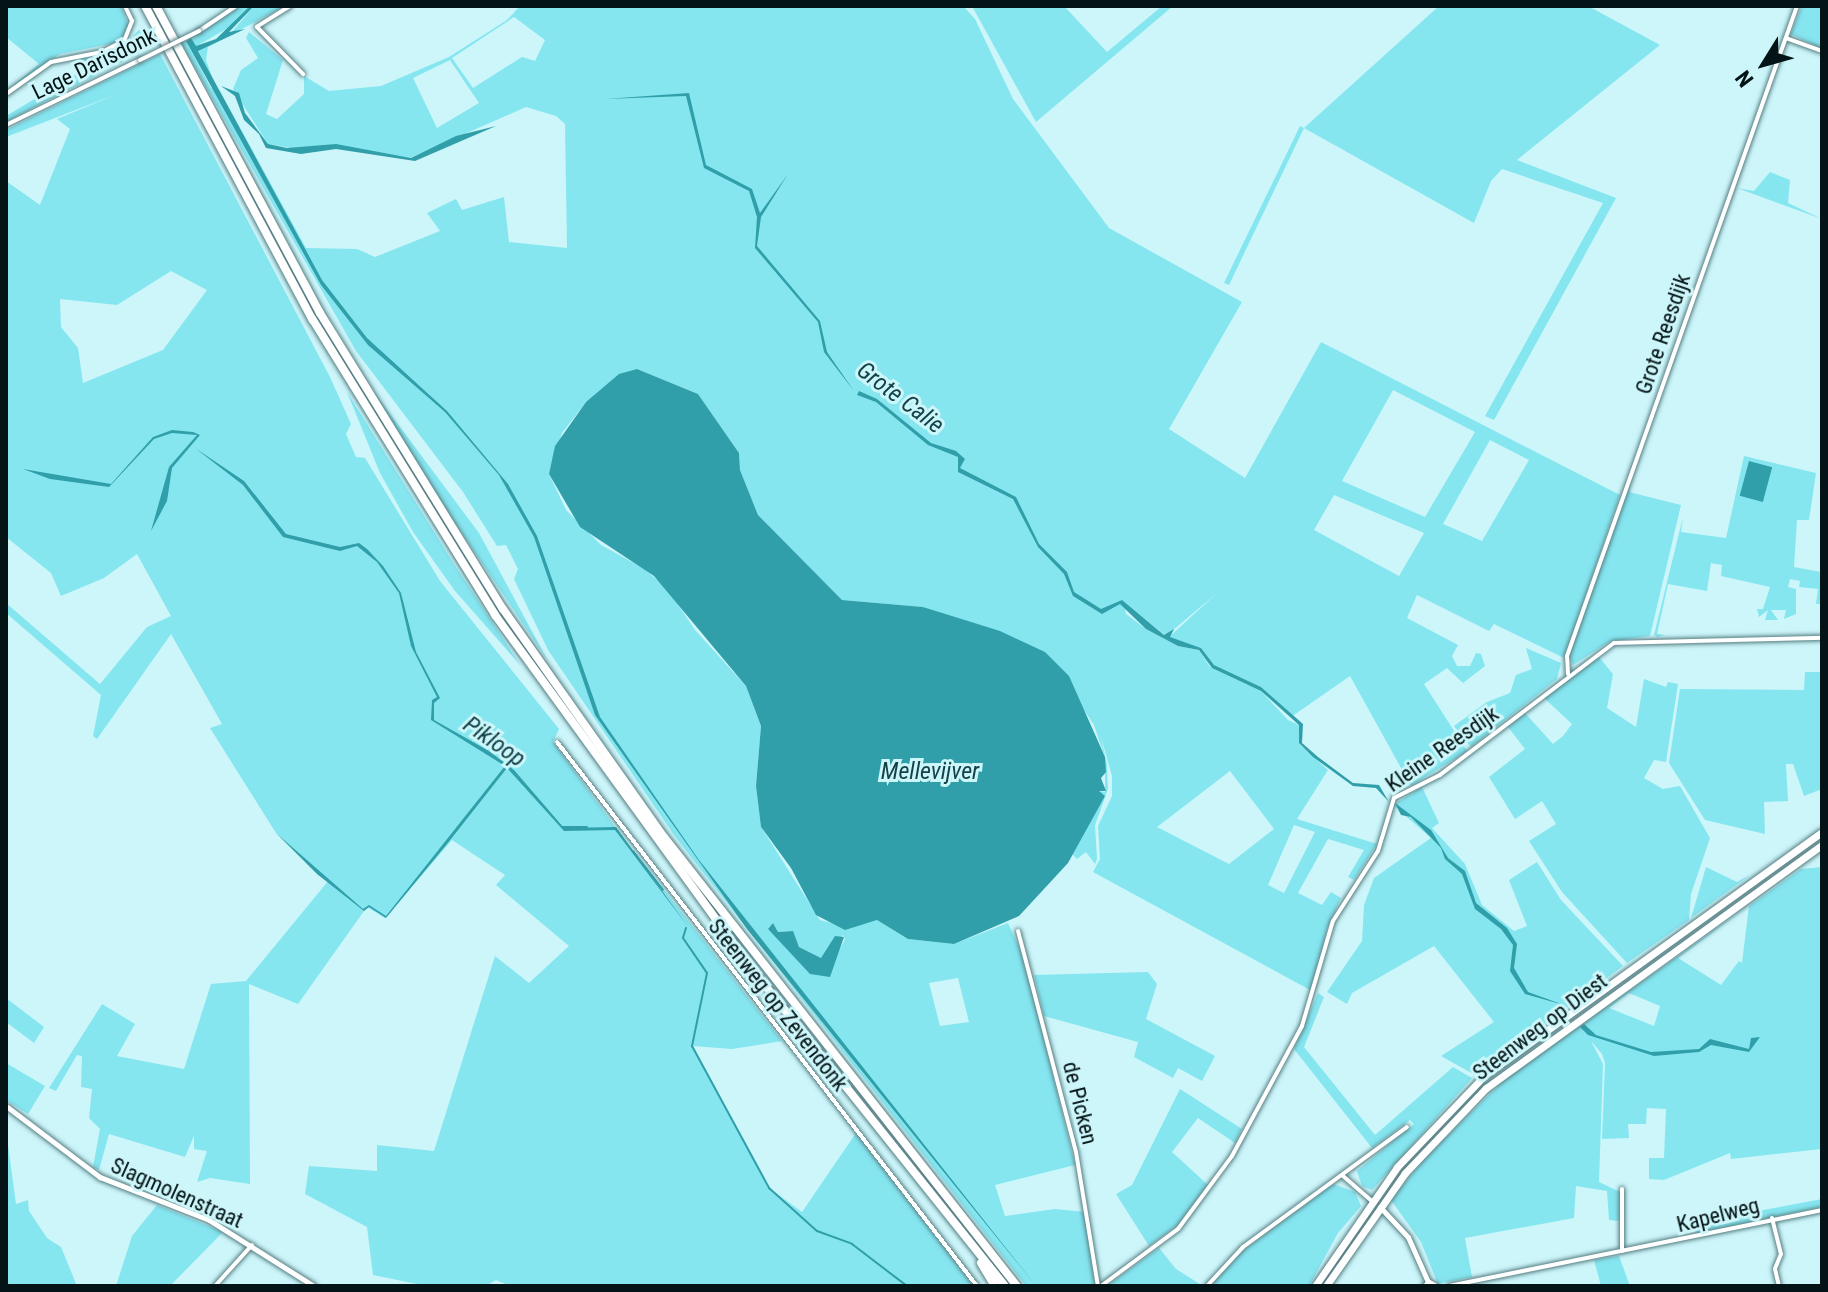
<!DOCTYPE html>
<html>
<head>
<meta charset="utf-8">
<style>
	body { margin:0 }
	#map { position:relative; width:1828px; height:1292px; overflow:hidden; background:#ccf6fa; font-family:"Roboto Condensed",sans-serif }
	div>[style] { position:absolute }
	.green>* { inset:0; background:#85e6f0 }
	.water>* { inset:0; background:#309fa9; transform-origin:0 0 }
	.stream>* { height:2px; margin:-1px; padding:0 1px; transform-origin:1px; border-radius:1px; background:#309fa9 }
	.roads { filter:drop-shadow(0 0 2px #567d81) drop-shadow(0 0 2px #567d81) }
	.minor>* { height:4px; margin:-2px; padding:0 2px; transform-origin:2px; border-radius:2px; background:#fff }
	.tertiary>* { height:5px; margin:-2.5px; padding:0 2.5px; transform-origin:2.5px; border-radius:2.5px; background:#fff }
	.primary>* { height:7px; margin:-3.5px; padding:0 3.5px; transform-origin:3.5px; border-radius:3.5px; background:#fff }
	.motorway>* { height:8px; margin:-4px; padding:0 4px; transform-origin:4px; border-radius:4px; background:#fff }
	.bridges { filter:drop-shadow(0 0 2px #567d81) drop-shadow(0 0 2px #567d81) }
	.minor-bridge>* { height:4px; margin:-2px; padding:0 2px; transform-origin:2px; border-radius:2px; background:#fff }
	span { translate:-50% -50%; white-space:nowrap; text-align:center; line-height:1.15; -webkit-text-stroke:6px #ccf6fa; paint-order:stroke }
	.street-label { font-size:22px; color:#041315 }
	.water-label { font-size:24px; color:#134348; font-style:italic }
	.frame { position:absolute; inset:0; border:8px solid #041315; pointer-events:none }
	.north { position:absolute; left:1724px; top:24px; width:80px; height:80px; -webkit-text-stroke:6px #ccf6fa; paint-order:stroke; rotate:233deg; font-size:22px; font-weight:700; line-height:32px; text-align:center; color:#041315 }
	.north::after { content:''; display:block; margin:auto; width:28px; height:36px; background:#041315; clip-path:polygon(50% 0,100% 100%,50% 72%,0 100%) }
</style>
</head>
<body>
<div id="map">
	<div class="green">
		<div style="clip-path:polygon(6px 6px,121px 6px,129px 27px,120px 42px,60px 54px,6px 91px,39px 64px,6px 37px)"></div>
		<div style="clip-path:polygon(241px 6px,250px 6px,235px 24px,195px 47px,191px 38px)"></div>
		<div style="clip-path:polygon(254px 6px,285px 6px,208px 47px,206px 60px,215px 85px,198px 50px,231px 33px)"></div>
		<div style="clip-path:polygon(evenodd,520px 6px,963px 6px,975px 19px,1013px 99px,1109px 228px,1242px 302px,1169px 429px,1245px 478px,1321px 342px,1620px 495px,1564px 658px,1494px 624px,1489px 631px,1417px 595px,1407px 618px,1458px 645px,1452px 656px,1457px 666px,1470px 666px,1476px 653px,1481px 654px,1485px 666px,1463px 683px,1447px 668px,1424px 684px,1467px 751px,1411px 786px,1350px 676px,1291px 717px,1261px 687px,1214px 665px,1201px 648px,1169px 637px,1217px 593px,1166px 636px,1124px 602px,1126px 614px,1146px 629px,1178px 646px,1199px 650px,1210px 667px,1261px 691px,1288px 720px,1299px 725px,1300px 745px,1328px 770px,1297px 819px,1377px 844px,1354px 880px,1348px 877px,1364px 850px,1328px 839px,1298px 893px,1322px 905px,1331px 892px,1341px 898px,1327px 929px,1312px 991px,1093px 872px,1100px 859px,1098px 826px,1112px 796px,1112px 776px,1101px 737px,1107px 765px,1108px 789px,1095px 825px,1097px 859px,1095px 864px,1086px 852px,1077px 859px,1072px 854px,1099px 791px,1105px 792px,1105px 757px,1094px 725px,1045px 652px,923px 607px,842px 600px,758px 515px,740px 470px,739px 453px,698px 394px,637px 369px,586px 402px,562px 433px,549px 474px,566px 510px,601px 545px,643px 568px,667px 588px,695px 630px,746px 686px,761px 726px,756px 786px,761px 827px,820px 920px,848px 927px,877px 920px,908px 939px,954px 944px,1008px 923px,1024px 958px,1075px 1165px,995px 1185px,1005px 1216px,1055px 1209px,1085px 1212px,1095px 1286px,1026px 1286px,674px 835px,548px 650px,514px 579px,518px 569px,506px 545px,497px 546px,463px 492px,356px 351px,181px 43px,186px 41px,211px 88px,220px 91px,306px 248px,357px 249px,375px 257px,440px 231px,427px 213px,456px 199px,462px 210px,504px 197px,509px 242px,567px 248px,565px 124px,556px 116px,526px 107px,410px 158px,335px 145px,303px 150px,268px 144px,233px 89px,241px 70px,258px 58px,246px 38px,249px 32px,283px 60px,266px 114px,277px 119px,304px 94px,304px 76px,329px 91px,381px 86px,449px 57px,507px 20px,520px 6px,514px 17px,545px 40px,535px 61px,522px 57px,473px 88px,452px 58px,514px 17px,520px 6px,450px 60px,479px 103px,437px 128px,413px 78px,450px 60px,520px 6px,1393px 390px,1475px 432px,1425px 517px,1342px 481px,1393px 390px,520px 6px,1490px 440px,1529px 460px,1482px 541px,1443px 524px,1490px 440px,520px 6px,1334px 495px,1424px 533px,1399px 576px,1314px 530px,1334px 495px,520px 6px,1230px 771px,1274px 829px,1229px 864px,1157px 827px,1230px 771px,520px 6px,1294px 825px,1315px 832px,1284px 893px,1268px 885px,1294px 825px,520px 6px,773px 923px,778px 932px,791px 931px,799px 947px,821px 958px,843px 935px,845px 939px,830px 968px,803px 962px,768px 929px,773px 923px,520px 6px,958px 978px,969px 1022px,940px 1026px,929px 983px,958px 978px)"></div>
		<div style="clip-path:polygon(972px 6px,1064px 6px,1107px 52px,1162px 6px,1173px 6px,1036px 122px)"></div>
		<div style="clip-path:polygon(1439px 6px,1588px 6px,1660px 45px,1517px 160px,1616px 198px,1494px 420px,1485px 416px,1603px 203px,1502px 169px,1491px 181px,1474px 223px,1304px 128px,1229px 285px,1224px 283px,1300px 126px,1304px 128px)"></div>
		<div style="clip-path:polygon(1802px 6px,1822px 6px,1822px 49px,1791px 34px)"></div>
		<div style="clip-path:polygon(140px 29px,144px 39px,134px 45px,143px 51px,6px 122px,6px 116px,83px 70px,73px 60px,115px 53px)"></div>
		<div style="clip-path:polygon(evenodd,160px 54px,330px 377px,351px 424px,346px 434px,356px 457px,365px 458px,440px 581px,559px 729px,553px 742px,618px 831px,782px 1041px,732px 1049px,693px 1046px,769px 1188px,802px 1212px,856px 1133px,974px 1286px,510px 1286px,496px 1280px,486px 1286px,427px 1286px,373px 1275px,367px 1227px,305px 1194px,309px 1166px,377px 1171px,377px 1145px,434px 1151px,495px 956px,529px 983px,569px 946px,496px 885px,505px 875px,452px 840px,385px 918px,367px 907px,364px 911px,298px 1004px,249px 984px,250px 1184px,210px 1178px,197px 1182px,207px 1151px,194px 1149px,194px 1136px,185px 1157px,109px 1134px,99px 1170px,93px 1167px,100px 1129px,89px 1118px,92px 1089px,81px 1087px,82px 1056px,77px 1055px,56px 1091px,49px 1088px,102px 1004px,135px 1024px,117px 1056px,184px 1069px,211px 984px,246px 981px,329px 880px,276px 833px,210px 728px,222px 724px,171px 634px,97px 739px,93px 736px,101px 695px,6px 613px,6px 603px,100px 684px,147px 627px,171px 616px,137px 554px,104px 578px,61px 596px,51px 573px,6px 537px,6px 181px,40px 205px,70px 129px,57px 119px,117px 94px,6px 137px,6px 130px,160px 54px,171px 271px,207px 290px,163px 350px,83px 383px,78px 348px,61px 327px,60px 299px,117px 305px,171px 271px)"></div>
		<div style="clip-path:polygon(1770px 172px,1790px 180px,1788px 203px,1822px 219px,1737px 188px,1754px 191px)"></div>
		<div style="clip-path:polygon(371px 388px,479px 533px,548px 661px,445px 508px)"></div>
		<div style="clip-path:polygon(347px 392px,454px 564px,521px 666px,455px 591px,413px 532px,380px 473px)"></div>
		<div style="clip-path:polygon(1744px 456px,1816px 473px,1809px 520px,1797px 520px,1794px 567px,1821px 572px,1822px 604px,1816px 604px,1818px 589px,1799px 587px,1800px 581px,1790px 579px,1788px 587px,1796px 589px,1796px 614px,1784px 619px,1786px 610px,1771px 610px,1778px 620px,1765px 620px,1768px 610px,1759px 617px,1757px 609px,1763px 609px,1770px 587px,1721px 576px,1722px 565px,1711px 563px,1707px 591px,1668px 584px,1657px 634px,1665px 635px,1657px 637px,1654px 635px,1683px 517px,1681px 532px,1726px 538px)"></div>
		<div style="clip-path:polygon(1634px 469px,1629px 492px,1681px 505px,1650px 636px,1609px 642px,1573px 665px,1569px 656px)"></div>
		<div style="clip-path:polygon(1526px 648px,1561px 663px,1557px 679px,1471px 747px,1454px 726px,1487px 702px,1510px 693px,1516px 675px,1532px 669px)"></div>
		<div style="clip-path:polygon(1598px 656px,1613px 674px,1607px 708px,1636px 727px,1644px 679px,1666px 687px,1668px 682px,1678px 684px,1666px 762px,1654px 760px,1644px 778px,1663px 789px,1680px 786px,1710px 838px,1691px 894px,1689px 920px,1627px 963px,1562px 892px,1529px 841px,1556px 824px,1542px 801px,1515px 819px,1489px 777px,1525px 749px,1508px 727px,1525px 713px,1553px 744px,1563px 736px,1572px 724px,1544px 698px)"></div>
		<div style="clip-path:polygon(1805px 672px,1822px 672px,1822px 789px,1804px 796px,1793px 764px,1786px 764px,1788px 801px,1764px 802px,1765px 834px,1705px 820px,1669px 763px,1680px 689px,1804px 690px)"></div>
		<div style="clip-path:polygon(1422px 787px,1439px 823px,1432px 828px,1465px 864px,1482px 905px,1514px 931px,1527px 926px,1509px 880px,1537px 862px,1561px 900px,1623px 966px,1475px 1075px,1441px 1056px,1494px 1022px,1434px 946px,1352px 993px,1347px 1004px,1327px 992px,1362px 941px,1364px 905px,1374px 878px,1431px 838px,1393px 805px)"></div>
		<div style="clip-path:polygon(1706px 867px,1737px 882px,1750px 875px,1691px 918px)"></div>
		<div style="clip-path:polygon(evenodd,1822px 867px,1822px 1149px,1731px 1159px,1730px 1153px,1664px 1180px,1649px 1179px,1649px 1158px,1664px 1158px,1666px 1109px,1647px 1108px,1646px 1124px,1628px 1124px,1629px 1138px,1602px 1139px,1605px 1063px,1602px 1054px,1591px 1041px,1603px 1064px,1599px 1182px,1620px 1192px,1619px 1221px,1609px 1220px,1607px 1191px,1576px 1186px,1574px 1218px,1465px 1238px,1472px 1277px,1438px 1284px,1421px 1242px,1391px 1200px,1425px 1158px,1505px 1079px,1801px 869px,1822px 867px,1749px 906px,1742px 963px,1739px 961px,1721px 985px,1678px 958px,1749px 906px,1822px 867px,1629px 993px,1660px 1006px,1654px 1026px,1609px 1008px,1629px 993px)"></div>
		<div style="clip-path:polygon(1148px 972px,1157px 984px,1146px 1019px,1215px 1056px,1202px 1081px,1178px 1068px,1173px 1078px,1134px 1057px,1138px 1042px,1044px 1016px,1034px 975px)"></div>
		<div style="clip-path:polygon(1318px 993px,1324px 997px,1304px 1047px,1375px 1135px,1453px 1067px,1472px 1078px,1372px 1190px,1362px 1186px,1357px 1171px,1414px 1124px,1410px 1120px,1372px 1148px,1294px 1049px)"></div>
		<div style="clip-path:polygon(6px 998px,44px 1027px,34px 1043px,6px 1022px)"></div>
		<div style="clip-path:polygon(6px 1063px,45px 1086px,28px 1114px,6px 1100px)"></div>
		<div style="clip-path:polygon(1180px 1089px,1242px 1129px,1235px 1143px,1198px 1118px,1172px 1152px,1208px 1185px,1179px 1224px,1149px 1246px,1116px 1194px,1132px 1185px)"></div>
		<div style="clip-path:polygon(6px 1130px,16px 1204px,28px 1200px,29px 1211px,47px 1238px,61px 1247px,77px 1286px,6px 1286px)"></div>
		<div style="clip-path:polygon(1333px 1184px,1355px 1192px,1361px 1206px,1338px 1233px,1309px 1286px,1211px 1286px,1232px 1259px)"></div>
		<div style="clip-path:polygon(1822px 1199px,1822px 1207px,1695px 1234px,1696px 1228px,1758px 1211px)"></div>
		<div style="clip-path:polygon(157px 1205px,223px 1232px,170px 1286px,116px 1286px,132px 1236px)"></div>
		<div style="clip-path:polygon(1159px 1248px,1176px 1269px,1203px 1286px,1107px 1286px)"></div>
		<div style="clip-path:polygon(1619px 1256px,1630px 1286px,1601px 1286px,1594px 1260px)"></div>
	</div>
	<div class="water">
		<div style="clip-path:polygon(250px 6px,254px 6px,229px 32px,245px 29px,198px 51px,322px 280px,367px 338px,447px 411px,508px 484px,537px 536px,600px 717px,699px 860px,1036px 1286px,747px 929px,595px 715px,534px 537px,499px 475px,445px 412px,368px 345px,321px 285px,186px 41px,191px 38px,196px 46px,216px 39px)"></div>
		<div style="clip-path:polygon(221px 86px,239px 93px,245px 113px,268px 144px,287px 148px,336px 144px,411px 158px,456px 136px,496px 126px,415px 161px,336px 149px,301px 154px,266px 148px,259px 134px,244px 120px,235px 96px)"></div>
		<div style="clip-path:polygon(689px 93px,706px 165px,752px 189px,760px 213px,788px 174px,761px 217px,757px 246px,820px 321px,827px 352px,854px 391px,824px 352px,818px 322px,755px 248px,757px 217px,749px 191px,704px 168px,686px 96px,605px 99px)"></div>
		<div style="clip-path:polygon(637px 369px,698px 394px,739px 453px,740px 470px,758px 515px,842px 600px,923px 607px,1000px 631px,1045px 652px,1069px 676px,1105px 757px,1106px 772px,1101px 778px,1106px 791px,1099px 791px,1105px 796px,1068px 863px,1019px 916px,954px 944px,908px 939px,877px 920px,845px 930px,816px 915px,791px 868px,761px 827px,756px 786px,761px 726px,746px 686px,654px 576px,580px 527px,549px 474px,555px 446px,586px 402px,619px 374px)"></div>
		<div style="clip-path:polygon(859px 391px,877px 399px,931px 443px,956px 451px,965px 459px,960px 468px,1016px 497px,1039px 544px,1067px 572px,1074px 592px,1101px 609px,1122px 600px,1164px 635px,1174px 629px,1170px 637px,1201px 648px,1214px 665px,1261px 687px,1303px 724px,1302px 743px,1318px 757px,1353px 783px,1379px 785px,1389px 802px,1376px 788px,1353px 786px,1313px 757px,1299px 743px,1299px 725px,1261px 691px,1212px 668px,1199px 650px,1178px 646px,1146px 629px,1120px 604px,1102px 614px,1073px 596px,1064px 574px,1038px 547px,1013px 499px,958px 472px,958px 457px,928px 445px,876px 402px,857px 395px)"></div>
		<div style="clip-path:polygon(172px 430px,193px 432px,200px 435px,172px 468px,167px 501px,151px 531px,169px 467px,197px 435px,172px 433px,154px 439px,109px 487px,50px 479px,23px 469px,111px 484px,153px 437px)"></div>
		<div style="clip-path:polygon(195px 448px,244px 481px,286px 534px,340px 547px,359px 543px,367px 549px,383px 566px,401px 593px,416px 652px,440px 698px,434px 703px,434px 720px,489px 751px,514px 770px,564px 828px,616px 827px,689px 928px,615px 830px,564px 831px,507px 768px,447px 844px,386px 918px,369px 907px,364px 911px,317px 874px,276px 833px,363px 909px,369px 905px,386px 916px,505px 766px,431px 720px,432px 700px,437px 697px,411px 646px,399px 593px,377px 562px,357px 546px,340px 551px,283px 537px,243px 485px)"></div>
		<div style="left:1749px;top:461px;width:24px;height:36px;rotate:15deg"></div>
		<div style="clip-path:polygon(1395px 803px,1431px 830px,1448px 858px,1465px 871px,1476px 903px,1507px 928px,1517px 944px,1514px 968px,1528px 992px,1564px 1005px,1525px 994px,1510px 971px,1513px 945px,1501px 929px,1475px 909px,1462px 874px,1445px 859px,1441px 848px,1411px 817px,1401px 815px)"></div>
		<div style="clip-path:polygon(773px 923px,778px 932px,793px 931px,799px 947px,821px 958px,835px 936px,844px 937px,830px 977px,810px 974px,768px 929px)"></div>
		<div style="clip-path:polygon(1584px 1024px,1596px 1035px,1651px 1052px,1699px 1049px,1710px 1039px,1749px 1049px,1751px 1038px,1760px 1037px,1749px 1052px,1711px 1045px,1699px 1052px,1654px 1056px,1588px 1035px,1580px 1027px)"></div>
	</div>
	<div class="stream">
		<div style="left:562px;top:827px;width:25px"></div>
		<div style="left:633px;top:851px;width:49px;rotate:52.4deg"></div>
		<div style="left:686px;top:928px;width:10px;rotate:107deg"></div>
		<div style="left:683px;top:938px;width:42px;rotate:55.6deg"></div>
		<div style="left:707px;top:973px;width:75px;rotate:101.6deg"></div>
		<div style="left:692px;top:1046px;width:162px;rotate:61.5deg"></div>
		<div style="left:769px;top:1188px;width:64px;rotate:41.9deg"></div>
		<div style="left:817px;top:1231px;width:37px;rotate:20deg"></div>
		<div style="left:852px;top:1244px;width:69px;rotate:37.4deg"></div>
	</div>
	<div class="roads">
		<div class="minor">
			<div style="left:290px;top:6px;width:39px;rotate:148deg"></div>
			<div style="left:257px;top:27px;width:66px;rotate:45.6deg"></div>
			<div style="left:199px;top:31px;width:45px;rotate:-34deg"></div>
			<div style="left:1786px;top:38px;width:38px;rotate:20deg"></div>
			<div style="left:6px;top:94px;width:55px;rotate:-35.4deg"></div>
			<div style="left:51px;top:62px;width:52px;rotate:-11.1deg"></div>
			<div style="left:102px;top:52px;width:25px;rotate:-27deg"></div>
			<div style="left:124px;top:41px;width:22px;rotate:-68deg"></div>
			<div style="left:132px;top:21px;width:17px;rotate:-115deg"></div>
			<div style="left:6px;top:125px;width:149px;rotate:-25.9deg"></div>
			<div style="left:1568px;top:674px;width:18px;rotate:-93deg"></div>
			<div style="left:1567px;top:656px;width:689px;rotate:-70.51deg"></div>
			<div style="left:557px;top:742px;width:687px;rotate:52.33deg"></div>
			<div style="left:1018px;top:931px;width:228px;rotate:75.3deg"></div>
			<div style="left:1076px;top:1152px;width:136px;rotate:80.7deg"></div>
			<div style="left:1343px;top:1176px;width:37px;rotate:41deg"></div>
			<div style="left:1622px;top:1189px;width:62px;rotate:90deg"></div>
			<div style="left:1772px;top:1218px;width:37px;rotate:76deg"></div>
			<div style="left:1781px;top:1254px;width:16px;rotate:112deg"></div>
			<div style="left:1775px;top:1269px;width:17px;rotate:77deg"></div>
			<div style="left:215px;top:1286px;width:55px;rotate:-47.9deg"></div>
			<div style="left:1101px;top:1286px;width:96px;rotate:-36.5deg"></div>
			<div style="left:1178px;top:1229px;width:91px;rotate:-53.5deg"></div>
			<div style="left:1232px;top:1156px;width:148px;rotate:-61.7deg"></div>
			<div style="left:1302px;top:1026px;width:109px;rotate:-73.6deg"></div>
			<div style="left:1333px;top:921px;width:83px;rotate:-57.3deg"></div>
			<div style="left:1378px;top:851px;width:55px;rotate:-73.2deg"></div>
			<div style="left:1394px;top:798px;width:51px;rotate:-26.6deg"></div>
			<div style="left:1440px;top:775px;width:218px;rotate:-37.2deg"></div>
			<div style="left:1614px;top:643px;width:208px;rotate:-1.4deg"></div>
			<div style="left:1207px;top:1286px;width:53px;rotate:-47.3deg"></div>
			<div style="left:1243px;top:1247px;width:203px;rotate:-36.2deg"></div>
			<div style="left:1449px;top:1286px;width:381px;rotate:-11.5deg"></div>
		</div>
		<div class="tertiary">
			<div style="left:6px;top:1106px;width:118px;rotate:37.1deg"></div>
			<div style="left:100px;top:1177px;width:117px;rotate:21.5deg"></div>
			<div style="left:209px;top:1220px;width:124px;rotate:32.2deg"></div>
			<div style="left:1380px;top:1207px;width:41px;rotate:47deg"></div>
			<div style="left:1408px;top:1237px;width:49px;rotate:66deg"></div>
			<div style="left:1424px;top:1286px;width:6px;rotate:-39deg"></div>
			<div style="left:1429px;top:1282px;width:8px;rotate:30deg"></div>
		</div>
		<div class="primary">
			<div style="left:1315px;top:1286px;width:145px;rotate:-55.4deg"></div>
			<div style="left:1397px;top:1167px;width:127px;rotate:-46.3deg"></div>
			<div style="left:1485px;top:1075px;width:415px;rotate:-35.8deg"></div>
			<div style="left:1326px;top:1286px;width:138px;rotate:-55deg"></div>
			<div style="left:1405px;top:1173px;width:117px;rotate:-46.4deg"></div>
			<div style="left:1486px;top:1088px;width:415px;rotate:-35.9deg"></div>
		</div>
		<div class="motorway">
			<div style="left:145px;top:6px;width:356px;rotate:61.9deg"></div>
			<div style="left:313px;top:320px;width:347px;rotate:58.3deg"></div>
			<div style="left:495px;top:615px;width:437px;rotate:54deg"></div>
			<div style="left:752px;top:969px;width:406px;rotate:51.4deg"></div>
			<div style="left:156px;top:6px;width:348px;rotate:61.9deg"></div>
			<div style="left:320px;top:313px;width:348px;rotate:58.3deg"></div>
			<div style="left:503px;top:609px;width:279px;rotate:54.8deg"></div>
			<div style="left:664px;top:837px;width:571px;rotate:51.83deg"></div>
			<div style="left:981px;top:1263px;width:27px;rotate:59deg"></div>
		</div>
	</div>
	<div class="bridges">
		<div class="minor-bridge">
			<div style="left:140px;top:60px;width:66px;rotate:-26.2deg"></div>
		</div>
	</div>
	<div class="street-label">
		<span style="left:94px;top:64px;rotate:-26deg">Lage Darisdonk</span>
		<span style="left:1663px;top:334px;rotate:-71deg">Grote Reesdijk</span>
		<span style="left:1442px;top:749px;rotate:-35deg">Kleine Reesdijk</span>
		<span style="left:778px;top:1005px;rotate:52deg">Steenweg op Zevendonk</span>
		<span style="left:1540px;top:1027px;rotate:-37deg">Steenweg op Diest</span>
		<span style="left:1080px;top:1103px;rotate:76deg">de Picken</span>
		<span style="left:177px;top:1193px;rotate:24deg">Slagmolenstraat</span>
		<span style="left:1718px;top:1215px;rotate:-14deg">Kapelweg</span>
	</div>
	<div class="water-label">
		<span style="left:900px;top:398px;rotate:37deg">Grote Calie</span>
		<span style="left:494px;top:742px;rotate:35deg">Pikloop</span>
		<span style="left:930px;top:772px">Mellevijver</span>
	</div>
	<div class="frame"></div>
	<div class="north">N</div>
</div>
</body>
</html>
